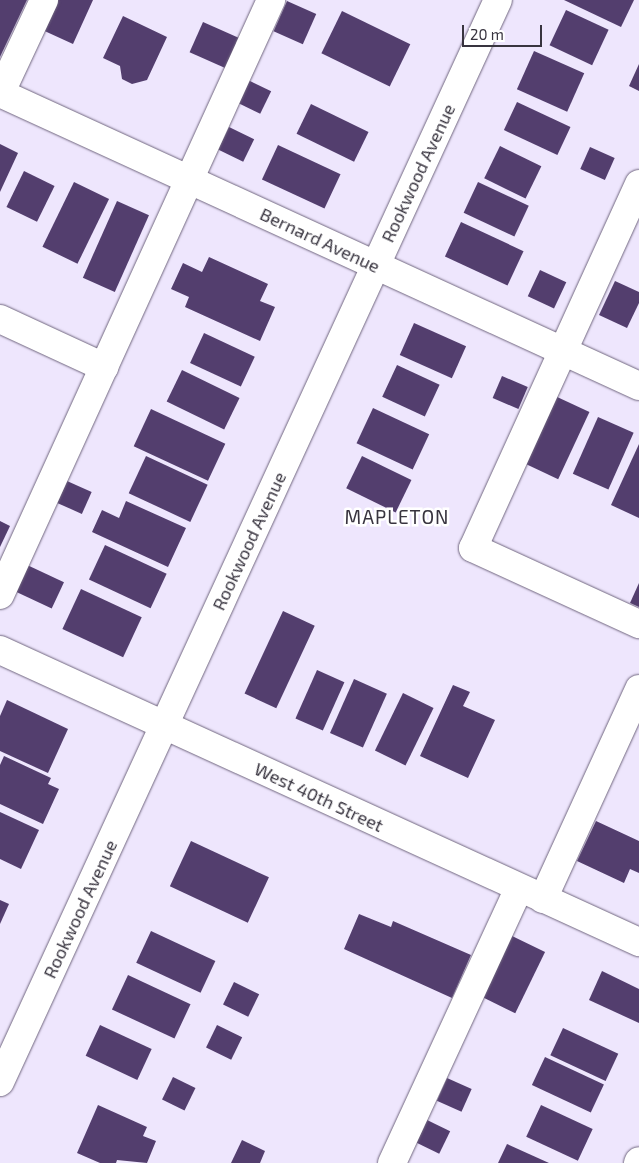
<!DOCTYPE html>
<html>
<head>
<meta charset="utf-8">
<style>
	body { margin:0 }
	#map { position:relative; width:639px; height:1163px; overflow:hidden; background:#eee6fd; font-family:"Exo 2",sans-serif }
	div>[style] { position:absolute }
	.building>* { inset:0; background:#533e6e; transform-origin:0 0 }
	.roads { filter:drop-shadow(0 0 1px #70667f) drop-shadow(0 0 1px #70667f) }
	.minor>* { height:28px; margin:-14px; padding:0 14px; transform-origin:14px; border-radius:14px; background:#fff }
	span { translate:-50% -50%; white-space:nowrap; text-align:center; line-height:1.15; -webkit-text-stroke:5px #fff; paint-order:stroke }
	.street-label { font-size:18px; color:#38343f }
	.neighbourhood-label { font-size:19px; color:#38343f; letter-spacing:1px }
	.scale { position:absolute; left:462px; top:25px; width:80px; height:22px; box-sizing:border-box; border:2px solid #38343f; border-top:0; padding-left:6px; font-size:15px; line-height:18px; white-space:nowrap; color:#38343f; -webkit-text-stroke:4px #fff; paint-order:stroke }
</style>
</head>
<body>
<div id="map">
	<div class="building">
		<div style="clip-path:polygon(0 0,27px 0,0 57px)"></div>
		<div style="clip-path:polygon(50px 0,93px 0,73px 44px,38px 28px)"></div>
		<div style="clip-path:polygon(564px 0,634px 0,621px 27px)"></div>
		<div style="left:287px;top:1px;width:32px;height:33px;rotate:24deg"></div>
		<div style="left:566px;top:10px;width:47px;height:39px;rotate:25deg"></div>
		<div style="left:342px;top:11px;width:76px;height:47px;rotate:26deg"></div>
		<div style="clip-path:polygon(123px 16px,167px 37px,147px 80px,132px 84px,122px 79px,120px 66px,103px 58px)"></div>
		<div style="left:203px;top:22px;width:42px;height:33px;rotate:24deg"></div>
		<div style="left:534px;top:51px;width:55px;height:42px;rotate:24deg"></div>
		<div style="clip-path:polygon(639px 64px,639px 91px,629px 86px)"></div>
		<div style="left:246px;top:79px;width:28px;height:25px;rotate:26deg"></div>
		<div style="left:517px;top:102px;width:59px;height:31px;rotate:25deg"></div>
		<div style="left:311px;top:104px;width:64px;height:33px;rotate:26deg"></div>
		<div style="left:229px;top:127px;width:28px;height:25px;rotate:26deg"></div>
		<div style="clip-path:polygon(0 144px,18px 153px,0 192px)"></div>
		<div style="left:278px;top:145px;width:69px;height:38px;rotate:25deg"></div>
		<div style="left:500px;top:146px;width:46px;height:36px;rotate:26deg"></div>
		<div style="left:590px;top:147px;width:27px;height:24px;rotate:24deg"></div>
		<div style="left:24px;top:171px;width:34px;height:40px;rotate:26deg"></div>
		<div style="left:74px;top:182px;width:39px;height:72px;rotate:26deg"></div>
		<div style="left:478px;top:182px;width:56px;height:34px;rotate:25deg"></div>
		<div style="left:117px;top:201px;width:35px;height:84px;rotate:24deg"></div>
		<div style="left:461px;top:222px;width:69px;height:38px;rotate:25deg"></div>
		<div style="clip-path:polygon(209px 257px,268px 284px,260px 301px,275px 307px,260px 341px,185px 307px,189px 297px,171px 289px,183px 263px,202px 272px)"></div>
		<div style="left:540px;top:270px;width:29px;height:29px;rotate:25deg"></div>
		<div style="clip-path:polygon(615px 281px,639px 292px,639px 303px,627px 328px,599px 315px)"></div>
		<div style="left:414px;top:323px;width:57px;height:35px;rotate:24deg"></div>
		<div style="left:204px;top:333px;width:56px;height:33px;rotate:25deg"></div>
		<div style="left:397px;top:365px;width:47px;height:35px;rotate:25deg"></div>
		<div style="left:182px;top:370px;width:64px;height:35px;rotate:26deg"></div>
		<div style="left:502px;top:376px;width:28px;height:24px;rotate:23deg"></div>
		<div style="left:555px;top:396px;width:38px;height:74px;rotate:25deg"></div>
		<div style="left:373px;top:408px;width:62px;height:39px;rotate:25deg"></div>
		<div style="left:151px;top:409px;width:82px;height:41px;rotate:25deg"></div>
		<div style="left:598px;top:417px;width:39px;height:62px;rotate:24deg"></div>
		<div style="clip-path:polygon(639px 444px,639px 518px,611px 505px)"></div>
		<div style="left:146px;top:456px;width:68px;height:41px;rotate:25deg"></div>
		<div style="left:362px;top:456px;width:55px;height:36px;rotate:26deg"></div>
		<div style="left:67px;top:481px;width:27px;height:24px;rotate:24deg"></div>
		<div style="clip-path:polygon(126px 501px,186px 528px,168px 567px,92px 532px,102px 510px,119px 518px)"></div>
		<div style="clip-path:polygon(0 521px,10px 526px,0 547px)"></div>
		<div style="left:105px;top:545px;width:68px;height:38px;rotate:25deg"></div>
		<div style="left:25px;top:564px;width:43px;height:29px;rotate:25deg"></div>
		<div style="clip-path:polygon(639px 583px,639px 607px,630px 603px)"></div>
		<div style="left:81px;top:589px;width:67px;height:44px;rotate:25deg"></div>
		<div style="left:283px;top:611px;width:35px;height:91px;rotate:25deg"></div>
		<div style="left:317px;top:670px;width:30px;height:53px;rotate:24deg"></div>
		<div style="left:354px;top:679px;width:36px;height:59px;rotate:24deg"></div>
		<div style="clip-path:polygon(453px 685px,470px 692px,463px 706px,495px 720px,468px 778px,420px 756px)"></div>
		<div style="left:403px;top:693px;width:34px;height:64px;rotate:26deg"></div>
		<div style="clip-path:polygon(7px 700px,68px 729px,48px 773px,0 751px,0 716px)"></div>
		<div style="clip-path:polygon(4px 756px,51px 778px,48px 784px,59px 789px,43px 824px,0 804px,0 765px)"></div>
		<div style="clip-path:polygon(0 812px,39px 830px,21px 869px,0 859px)"></div>
		<div style="clip-path:polygon(596px 821px,639px 841px,639px 873px,630px 869px,624px 883px,577px 861px)"></div>
		<div style="left:191px;top:841px;width:86px;height:50px;rotate:25deg"></div>
		<div style="clip-path:polygon(0 900px,9px 904px,0 924px)"></div>
		<div style="clip-path:polygon(359px 914px,391px 927px,393px 921px,471px 955px,452px 998px,344px 949px)"></div>
		<div style="left:151px;top:931px;width:71px;height:35px;rotate:25deg"></div>
		<div style="left:510px;top:935px;width:39px;height:68px;rotate:26deg"></div>
		<div style="clip-path:polygon(602px 971px,639px 989px,639px 1023px,589px 1000px)"></div>
		<div style="left:128px;top:975px;width:69px;height:38px;rotate:25deg"></div>
		<div style="left:234px;top:982px;width:28px;height:25px;rotate:26deg"></div>
		<div style="left:100px;top:1025px;width:57px;height:34px;rotate:25deg"></div>
		<div style="left:217px;top:1025px;width:28px;height:25px;rotate:26deg"></div>
		<div style="left:563px;top:1028px;width:61px;height:30px;rotate:25deg"></div>
		<div style="left:545px;top:1057px;width:65px;height:31px;rotate:25deg"></div>
		<div style="left:173px;top:1077px;width:25px;height:25px;rotate:26deg"></div>
		<div style="left:447px;top:1078px;width:27px;height:25px;rotate:24deg"></div>
		<div style="clip-path:polygon(98px 1105px,147px 1127px,143px 1136px,156px 1141px,147px 1163px,117px 1160px,116px 1163px,100px 1163px,77px 1153px)"></div>
		<div style="left:541px;top:1105px;width:57px;height:35px;rotate:25deg"></div>
		<div style="left:425px;top:1119px;width:28px;height:25px;rotate:26deg"></div>
		<div style="clip-path:polygon(242px 1140px,265px 1151px,260px 1163px,231px 1163px)"></div>
		<div style="clip-path:polygon(507px 1144px,549px 1163px,498px 1163px)"></div>
	</div>
	<div class="roads">
		<div class="minor">
			<div style="left:0;top:93px;width:703px;rotate:24.63deg"></div>
			<div style="left:0;top:94px;width:104px;rotate:-64.9deg"></div>
			<div style="left:639px;top:184px;width:400px;rotate:114.5deg"></div>
			<div style="left:473px;top:548px;width:183px;rotate:24.6deg"></div>
			<div style="left:0;top:319px;width:115px;rotate:24.8deg"></div>
			<div style="left:0;top:595px;width:654px;rotate:-65.51deg"></div>
			<div style="left:0;top:650px;width:703px;rotate:24.56deg"></div>
			<div style="left:543px;top:899px;width:231px;rotate:-65.4deg"></div>
			<div style="left:0;top:1082px;width:1191px;rotate:-65.29deg"></div>
			<div style="left:392px;top:1163px;width:303px;rotate:-65.2deg"></div>
			<div style="left:638px;top:1163px;width:2px;rotate:-63deg"></div>
		</div>
	</div>
	<div class="street-label">
		<span style="left:418px;top:173px;rotate:-65deg">Rookwood Avenue</span>
		<span style="left:320px;top:240px;rotate:25deg">Bernard Avenue</span>
		<span style="left:249px;top:541px;rotate:-65deg">Rookwood Avenue</span>
		<span style="left:319px;top:797px;rotate:25deg">West 40th Street</span>
		<span style="left:80px;top:909px;rotate:-65deg">Rookwood Avenue</span>
	</div>
	<div class="neighbourhood-label">
		<span style="left:397px;top:517px">MAPLETON</span>
	</div>
	<div class="scale">20 m</div>
</div>
</body>
</html>
